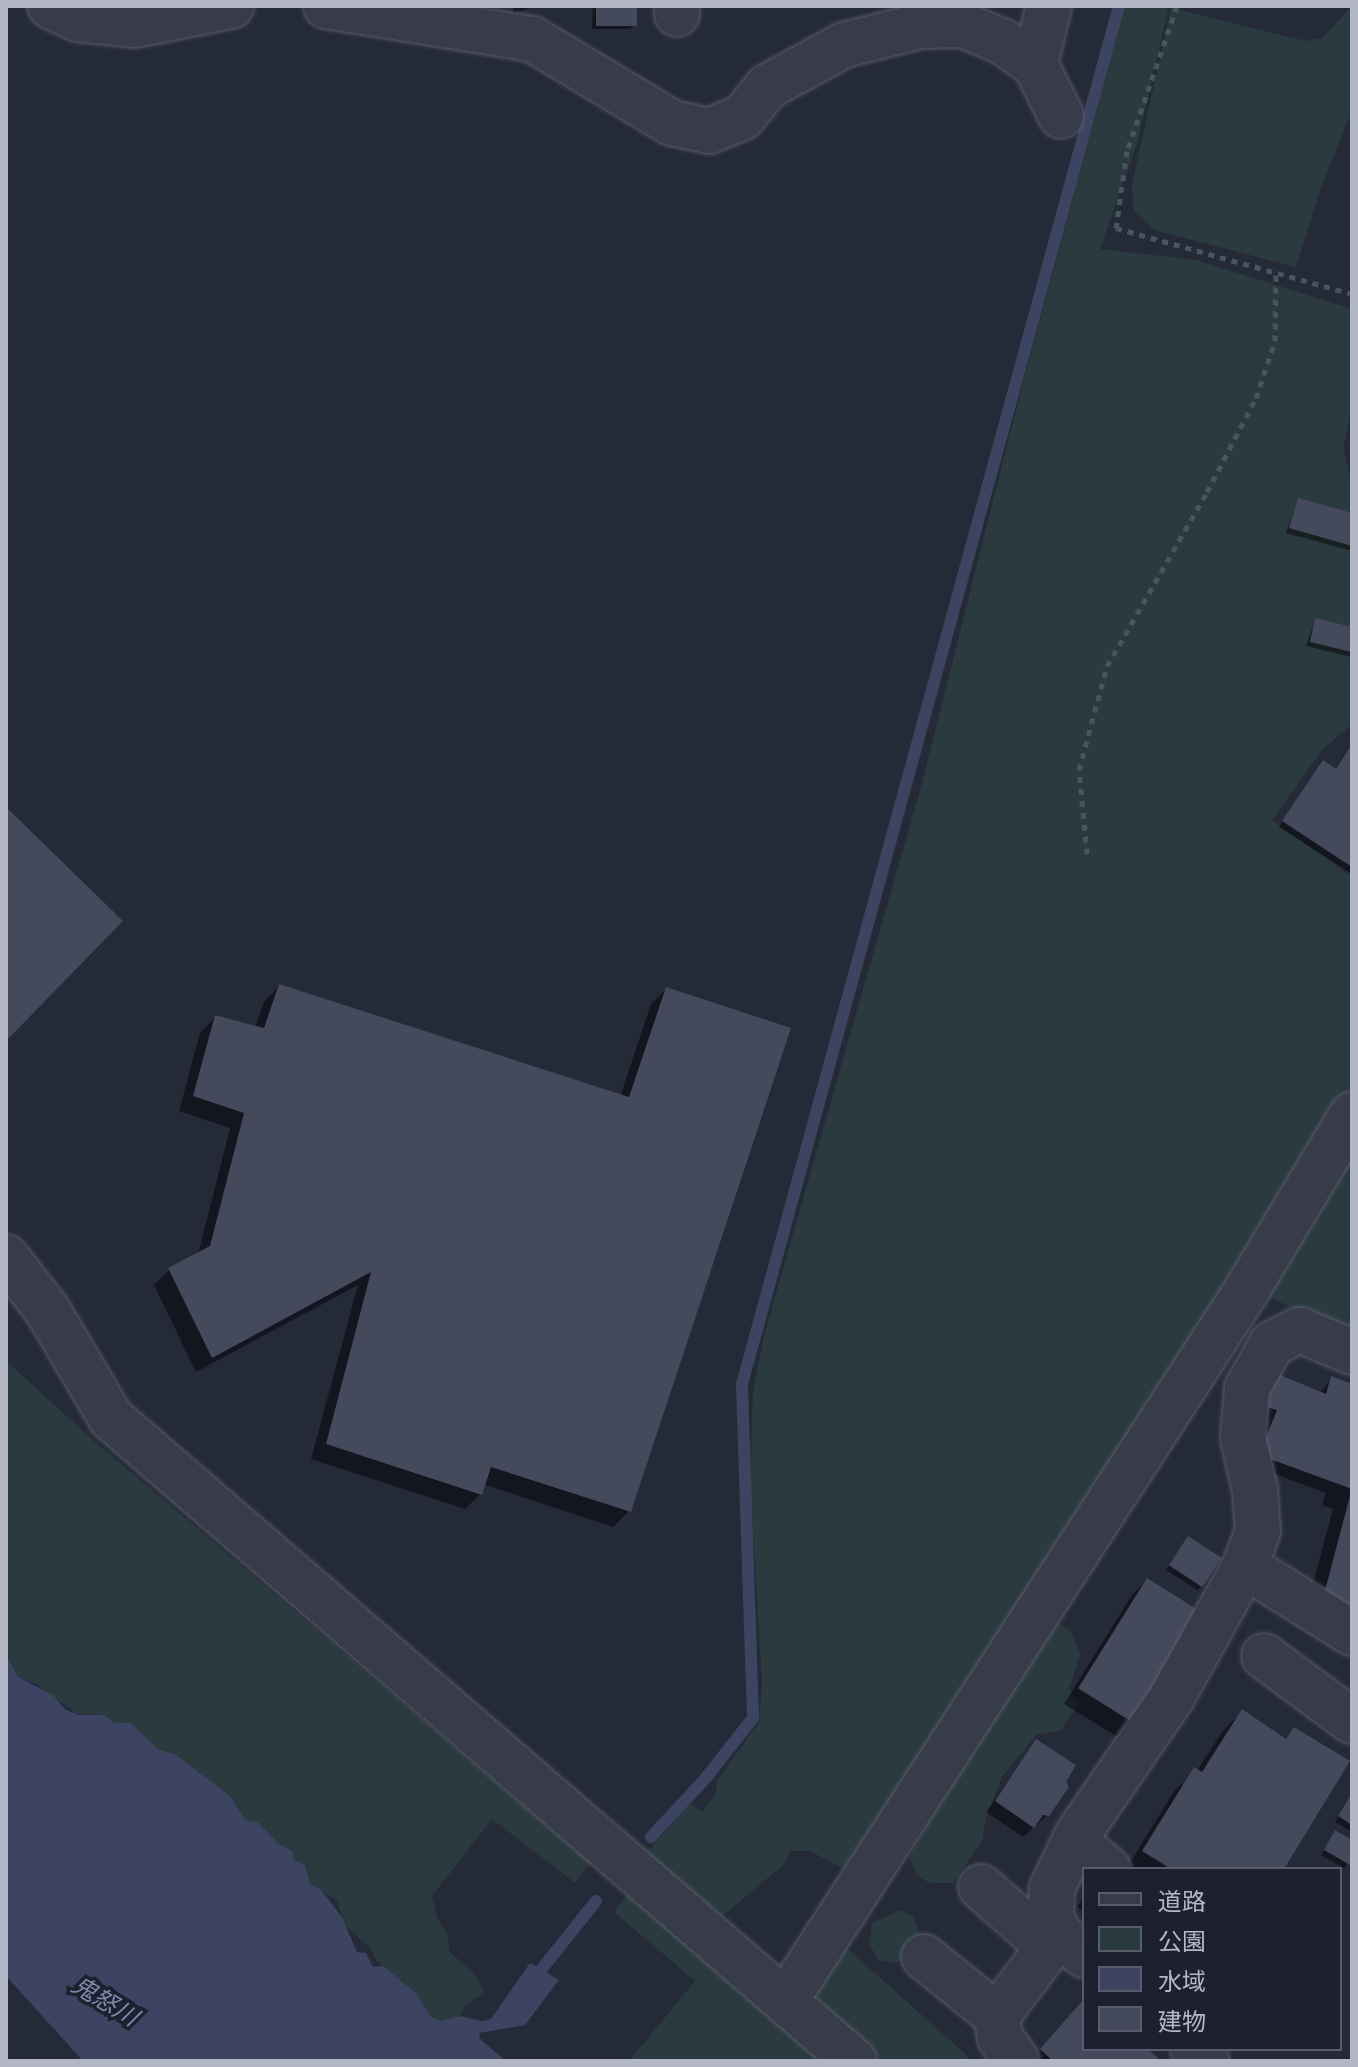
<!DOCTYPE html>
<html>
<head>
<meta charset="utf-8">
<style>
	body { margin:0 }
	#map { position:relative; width:1358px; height:2067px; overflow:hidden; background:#252a39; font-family:Arial,"Noto Sans JP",sans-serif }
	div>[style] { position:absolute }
	.green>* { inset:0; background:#2b3a3e }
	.water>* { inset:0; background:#3c4461 }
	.shadow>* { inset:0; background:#0007 }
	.stream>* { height:12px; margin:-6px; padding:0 6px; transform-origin:6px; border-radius:6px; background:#3c4461 }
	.building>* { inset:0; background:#44495b; transform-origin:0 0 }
	.path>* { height:5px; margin-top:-2.5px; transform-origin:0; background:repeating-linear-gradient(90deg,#48555c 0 6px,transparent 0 12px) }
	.roads { filter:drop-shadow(0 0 2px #565a68) drop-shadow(0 0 2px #565a68) }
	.minor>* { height:44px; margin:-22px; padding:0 22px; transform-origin:22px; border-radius:22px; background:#383c4a }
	span { translate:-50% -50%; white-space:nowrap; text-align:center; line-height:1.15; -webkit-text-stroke:7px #1d212f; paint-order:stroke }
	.water-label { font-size:24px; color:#7e89aa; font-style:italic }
	.frame { position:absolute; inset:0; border:8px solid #b4b7c5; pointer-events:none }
	.legend { position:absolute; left:1082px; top:1867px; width:260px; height:184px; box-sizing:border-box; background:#1d212f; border:2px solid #595d6b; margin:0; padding:10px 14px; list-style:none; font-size:24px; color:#b4b7c5 }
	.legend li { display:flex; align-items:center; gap:16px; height:40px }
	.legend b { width:40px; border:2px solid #595d6b }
</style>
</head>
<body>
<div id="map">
	<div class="green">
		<div style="clip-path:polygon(1125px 6px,1169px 6px,1138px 140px,1100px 249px,1196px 260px,1352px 309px,1352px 407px,1343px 448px,1352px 482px,1352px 724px,1323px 749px,1272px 820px,1352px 877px,1352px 1085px,853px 1874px,810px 1851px,791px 1851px,782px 1866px,725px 1914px,708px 1919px,639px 1861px,690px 1804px,702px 1812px,716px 1795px,717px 1781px,759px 1722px,762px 1682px,750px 1480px,753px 1392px,765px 1332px,920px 791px,1020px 394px)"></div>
		<div style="clip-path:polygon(1352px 6px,1352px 111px,1322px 184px,1296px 267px,1154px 230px,1134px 211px,1132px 185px,1171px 8px,1306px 41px,1322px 38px)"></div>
		<div style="clip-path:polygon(1352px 1154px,1352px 1335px,1260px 1293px)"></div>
		<div style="clip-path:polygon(6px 1361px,93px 1440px,590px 1862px,575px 1883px,492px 1819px,432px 1896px,437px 1918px,448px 1934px,449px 1951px,473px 1973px,485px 1992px,465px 2006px,459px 2016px,441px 2021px,430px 2017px,415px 1992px,377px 1961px,370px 1948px,345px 1925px,337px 1901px,310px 1884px,305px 1865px,293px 1859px,293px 1852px,278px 1843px,257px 1822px,245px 1820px,230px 1796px,176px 1755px,158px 1749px,131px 1723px,115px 1723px,104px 1715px,77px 1714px,36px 1684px,18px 1677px,6px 1654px)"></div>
		<div style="clip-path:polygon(1055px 1621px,1072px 1633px,1080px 1655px,1069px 1689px,1078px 1705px,1060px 1731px,1036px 1735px,1002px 1777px,986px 1818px,982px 1841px,953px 1883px,929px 1883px,917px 1875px,909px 1859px,930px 1818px)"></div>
		<div style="clip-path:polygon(630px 1891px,823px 2061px,629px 2061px,695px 1981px,614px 1912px)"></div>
		<div style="clip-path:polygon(901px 1910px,914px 1917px,919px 1934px,916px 1947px,907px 1958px,895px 1963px,878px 1960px,869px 1943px,872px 1923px)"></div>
		<div style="clip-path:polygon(840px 1942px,960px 2049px,972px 2061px,881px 2061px,820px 2007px,816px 1981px)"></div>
	</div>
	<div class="water">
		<div style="clip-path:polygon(6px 1654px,18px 1677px,53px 1695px,66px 1710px,79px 1715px,104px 1715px,115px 1723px,131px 1723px,158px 1749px,176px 1755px,230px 1796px,245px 1820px,257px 1822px,278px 1843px,293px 1852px,293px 1859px,305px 1865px,310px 1884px,321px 1890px,342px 1917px,357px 1952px,366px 1953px,373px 1967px,383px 1966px,415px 1992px,431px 2017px,441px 2021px,459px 2016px,482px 2021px,491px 2019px,530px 1963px,559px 1980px,525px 2025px,479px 2033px,480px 2039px,506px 2061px,83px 2061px,6px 1976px)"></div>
	</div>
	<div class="shadow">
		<div style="clip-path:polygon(461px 6px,492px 6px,492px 8px,482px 18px)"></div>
		<div style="clip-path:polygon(513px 6px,526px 6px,526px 9px,513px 14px)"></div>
		<div style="clip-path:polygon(593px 6px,635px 6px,635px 24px,630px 29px,592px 29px)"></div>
		<div style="clip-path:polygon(1298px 500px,1352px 515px,1352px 551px,1286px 533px)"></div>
		<div style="clip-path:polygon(1315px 620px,1352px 629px,1352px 657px,1306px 646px)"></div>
		<div style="clip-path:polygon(1352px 746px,1352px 874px,1279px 827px,1319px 767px,1335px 770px)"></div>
		<div style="clip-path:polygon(279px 986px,620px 1097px,651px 1004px,666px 989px,789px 1029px,629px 1511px,613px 1527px,483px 1484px,480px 1494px,465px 1509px,311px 1459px,358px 1285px,196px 1372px,154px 1285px,169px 1270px,198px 1255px,230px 1128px,179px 1111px,200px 1033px,215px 1017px,255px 1028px,264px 1002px)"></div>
		<div style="clip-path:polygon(1332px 1378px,1352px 1386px,1352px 1639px,1304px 1618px,1333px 1509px,1322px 1505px,1326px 1493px,1250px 1465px,1268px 1420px,1252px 1415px,1264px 1385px,1320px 1393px)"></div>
		<div style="clip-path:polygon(1184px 1543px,1202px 1586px,1197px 1590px,1166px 1570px)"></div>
		<div style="clip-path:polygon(1147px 1580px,1131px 1721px,1116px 1736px,1064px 1704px,1132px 1595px)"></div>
		<div style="clip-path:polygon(1242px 1712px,1284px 1740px,1295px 1730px,1282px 1869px,1126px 1869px,1175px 1790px,1197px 1771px,1222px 1732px)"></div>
		<div style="clip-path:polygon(1036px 1742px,1047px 1815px,1023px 1837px,986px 1812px)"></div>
		<div style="clip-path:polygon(1352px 1795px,1352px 1832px,1335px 1822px)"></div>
		<div style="clip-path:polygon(1335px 1833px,1352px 1842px,1352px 1857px,1344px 1868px,1321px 1855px)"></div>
		<div style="clip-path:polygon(1084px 1897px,1084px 1911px,1077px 1907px)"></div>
		<div style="clip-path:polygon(1084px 2002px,1084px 2049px,1145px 2049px,1158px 2061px,1030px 2061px)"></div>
	</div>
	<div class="stream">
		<div style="left:651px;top:1837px;width:79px;rotate:-47deg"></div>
		<div style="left:705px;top:1779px;width:78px;rotate:-51.8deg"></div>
		<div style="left:753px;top:1718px;width:334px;rotate:-91.9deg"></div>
		<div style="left:742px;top:1384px;width:1429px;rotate:-74.7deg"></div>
		<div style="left:533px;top:1980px;width:101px;rotate:-51.4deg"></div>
	</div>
	<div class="building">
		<div style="left:596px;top:6px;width:41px;height:20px"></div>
		<div style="clip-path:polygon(1298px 498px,1352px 513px,1352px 546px,1289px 528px)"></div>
		<div style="clip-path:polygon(1315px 618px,1352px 627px,1352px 652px,1310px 642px)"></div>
		<div style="clip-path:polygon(1352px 744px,1352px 867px,1282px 821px,1323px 760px,1336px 769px)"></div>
		<div style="clip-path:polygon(6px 807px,123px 921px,6px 1041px)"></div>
		<div style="clip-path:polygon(279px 984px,629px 1097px,666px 987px,791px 1028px,631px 1512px,491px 1467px,482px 1495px,326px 1444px,371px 1272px,212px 1358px,168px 1268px,210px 1246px,244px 1113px,193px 1096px,215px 1015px,264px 1028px)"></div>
		<div style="clip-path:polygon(1273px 1372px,1326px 1394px,1331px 1376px,1352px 1384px,1352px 1489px,1259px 1455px,1277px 1410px,1261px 1405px)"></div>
		<div style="clip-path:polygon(1351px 1492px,1352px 1492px,1352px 1611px,1323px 1598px)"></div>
		<div style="left:1188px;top:1536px;width:40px;height:35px;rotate:33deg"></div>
		<div style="left:1147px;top:1578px;width:65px;height:130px;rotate:32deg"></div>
		<div style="clip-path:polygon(1242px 1709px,1286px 1739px,1294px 1727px,1350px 1761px,1284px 1869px,1171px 1869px,1142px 1851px,1194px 1767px,1202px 1772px)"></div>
		<div style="clip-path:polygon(1036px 1739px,1076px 1765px,1066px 1782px,1069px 1787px,1049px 1816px,1043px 1815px,1034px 1828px,995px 1801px)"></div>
		<div style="clip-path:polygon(1352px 1793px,1352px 1825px,1338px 1816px)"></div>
		<div style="clip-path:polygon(1335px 1830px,1352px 1840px,1350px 1865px,1324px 1850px)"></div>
		<div style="clip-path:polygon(1084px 1999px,1084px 2049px,1148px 2049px,1161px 2061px,1053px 2061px,1040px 2049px)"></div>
	</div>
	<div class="path">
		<div style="left:1177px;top:6px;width:153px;rotate:109deg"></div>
		<div style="left:1127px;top:151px;width:78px;rotate:98.1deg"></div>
		<div style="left:1116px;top:228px;width:245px;rotate:15.6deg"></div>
		<div style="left:1087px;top:854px;width:84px;rotate:-95.4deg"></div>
		<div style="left:1079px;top:770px;width:108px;rotate:-74.9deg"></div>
		<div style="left:1107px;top:666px;width:201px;rotate:-60.1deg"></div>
		<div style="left:1207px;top:492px;width:106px;rotate:-62.5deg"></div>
		<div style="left:1256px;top:398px;width:60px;rotate:-71.6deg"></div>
		<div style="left:1275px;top:341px;width:68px;rotate:-89.2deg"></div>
	</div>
	<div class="roads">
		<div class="minor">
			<div style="left:50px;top:6px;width:31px;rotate:25deg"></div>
			<div style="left:78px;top:19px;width:57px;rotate:6deg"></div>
			<div style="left:135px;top:25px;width:98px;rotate:-11.2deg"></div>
			<div style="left:326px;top:6px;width:209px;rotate:9.1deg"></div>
			<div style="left:532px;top:39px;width:163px;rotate:31deg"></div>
			<div style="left:672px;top:123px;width:38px;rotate:12deg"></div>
			<div style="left:709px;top:131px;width:35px;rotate:-22deg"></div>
			<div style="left:742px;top:118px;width:40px;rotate:-51deg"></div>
			<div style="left:767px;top:87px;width:88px;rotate:-28.6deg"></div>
			<div style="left:844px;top:45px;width:78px;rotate:-14deg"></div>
			<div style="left:920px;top:26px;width:43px;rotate:-1.3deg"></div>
			<div style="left:963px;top:25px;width:43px;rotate:23deg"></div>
			<div style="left:1003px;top:42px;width:39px;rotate:35deg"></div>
			<div style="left:1035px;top:64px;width:58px;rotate:63.4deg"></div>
			<div style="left:677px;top:6px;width:8px;rotate:90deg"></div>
			<div style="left:1035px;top:64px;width:60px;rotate:-76.4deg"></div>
			<div style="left:6px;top:1257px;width:68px;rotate:52.1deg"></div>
			<div style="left:48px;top:1311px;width:124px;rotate:59.5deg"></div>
			<div style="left:111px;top:1418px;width:983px;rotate:40.87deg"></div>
			<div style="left:1245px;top:1566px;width:126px;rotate:32.1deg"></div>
			<div style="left:1264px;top:1656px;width:109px;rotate:36.5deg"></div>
			<div style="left:1075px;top:1842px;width:43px;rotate:39.3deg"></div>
			<div style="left:981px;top:1887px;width:91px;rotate:41.4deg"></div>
			<div style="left:1084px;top:1955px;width:33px;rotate:-140deg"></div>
			<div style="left:1059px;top:1934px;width:20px;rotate:-114deg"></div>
			<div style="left:1051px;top:1916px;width:28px;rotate:-88deg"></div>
			<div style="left:1052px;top:1888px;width:60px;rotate:-64.3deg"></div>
			<div style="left:1078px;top:1834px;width:166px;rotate:-55.5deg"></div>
			<div style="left:1172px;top:1697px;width:150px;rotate:-60.9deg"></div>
			<div style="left:1245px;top:1566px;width:37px;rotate:-70deg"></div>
			<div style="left:1258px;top:1531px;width:41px;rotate:-94.2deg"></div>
			<div style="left:1255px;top:1490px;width:53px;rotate:-103deg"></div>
			<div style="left:1243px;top:1438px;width:50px;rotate:-85.4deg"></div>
			<div style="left:1247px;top:1388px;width:51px;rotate:-60.4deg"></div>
			<div style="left:1272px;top:1344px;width:31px;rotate:-27deg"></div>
			<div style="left:1300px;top:1330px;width:56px;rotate:22.9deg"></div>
			<div style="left:924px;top:1957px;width:94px;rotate:38.9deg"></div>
			<div style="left:786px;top:2000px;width:843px;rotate:-57.01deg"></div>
			<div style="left:1245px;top:1293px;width:208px;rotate:-59deg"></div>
			<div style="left:1193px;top:2049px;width:18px;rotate:41deg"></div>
			<div style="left:1017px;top:2061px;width:29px;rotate:-126deg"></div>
			<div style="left:1000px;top:2038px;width:22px;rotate:-98deg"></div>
			<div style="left:997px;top:2016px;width:103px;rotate:-52.9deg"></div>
		</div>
	</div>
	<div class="water-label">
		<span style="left:105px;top:2001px;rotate:31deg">鬼怒川</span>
	</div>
	<div class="frame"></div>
	<ul class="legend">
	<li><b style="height:10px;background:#383c4a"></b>道路</li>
	<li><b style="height:22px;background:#2b3a3e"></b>公園</li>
	<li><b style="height:22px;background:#3c4461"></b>水域</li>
	<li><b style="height:22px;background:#44495b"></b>建物</li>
	</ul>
</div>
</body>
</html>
